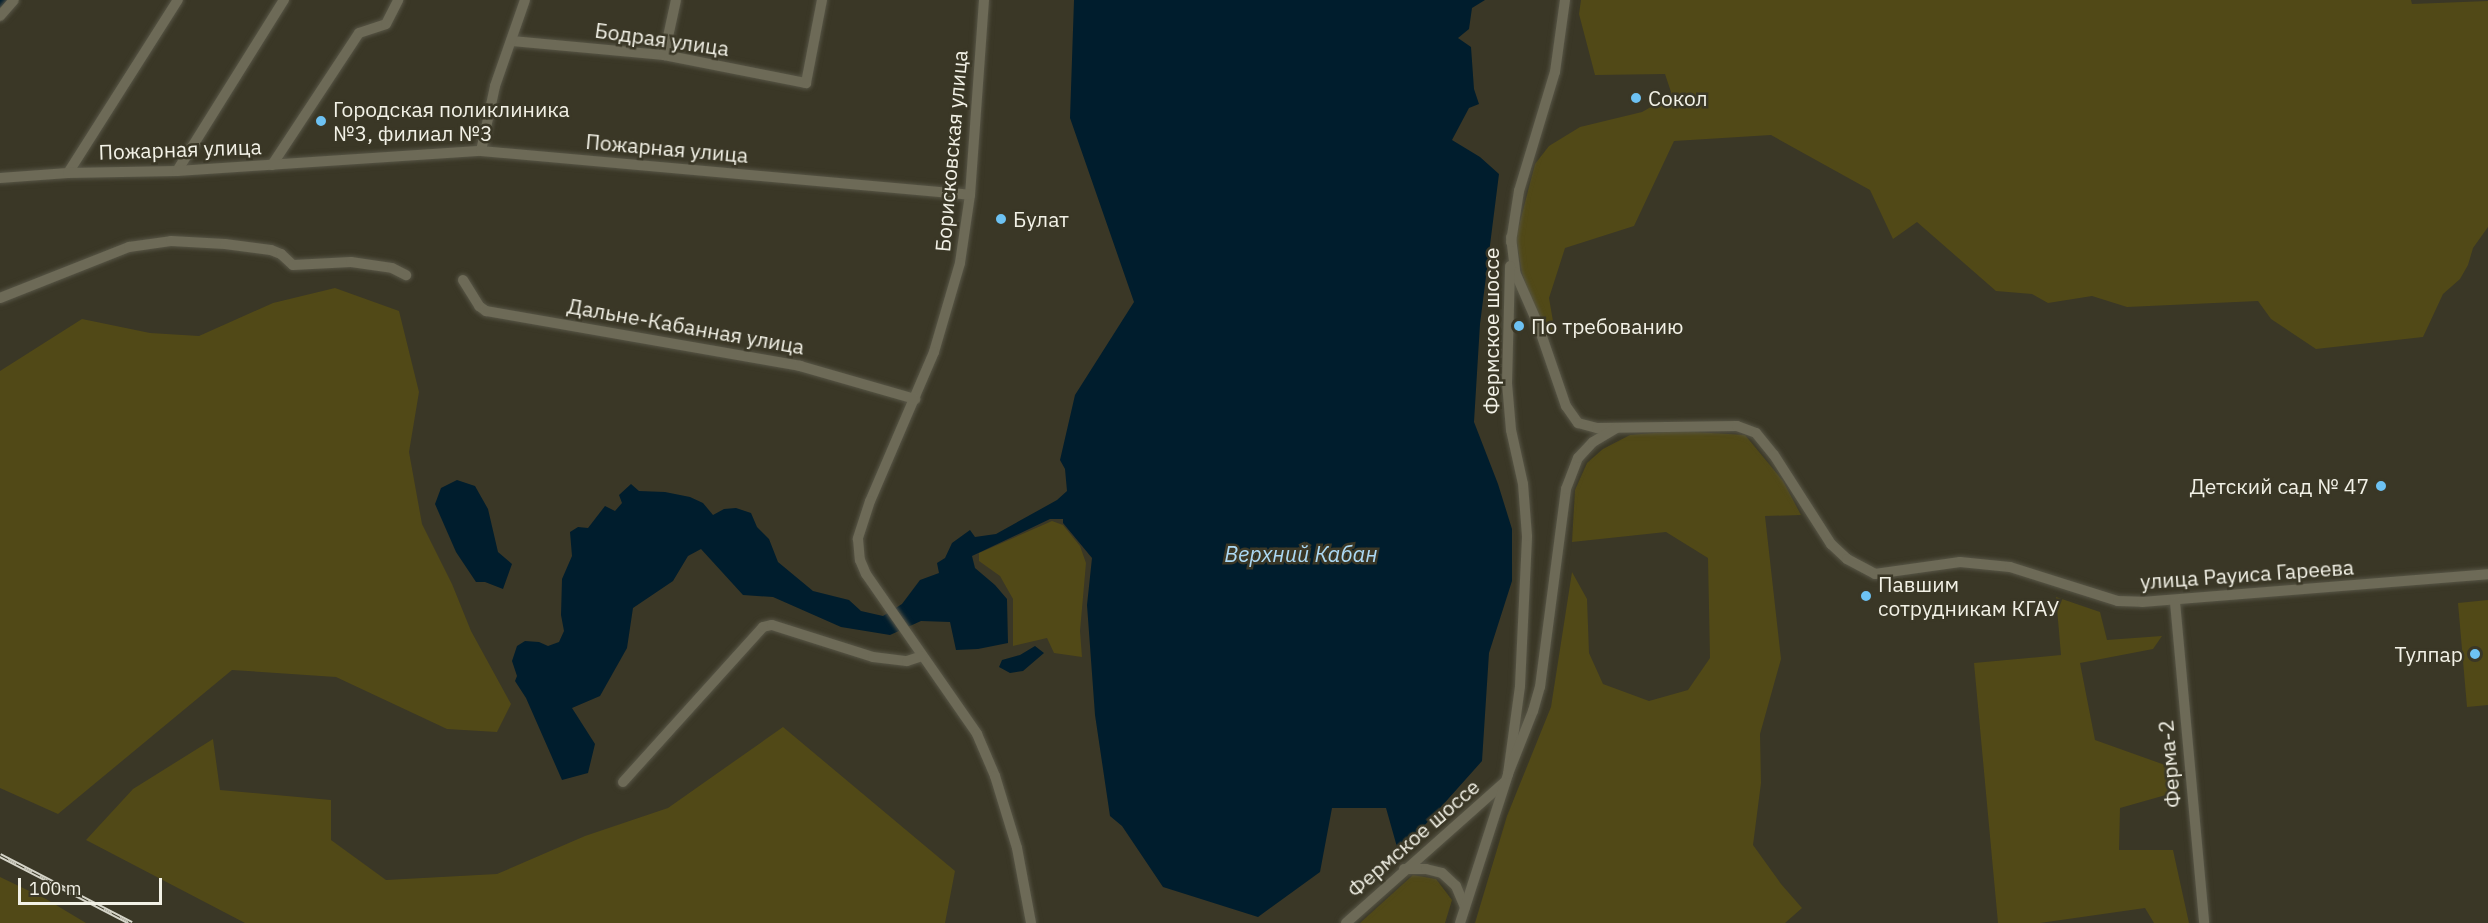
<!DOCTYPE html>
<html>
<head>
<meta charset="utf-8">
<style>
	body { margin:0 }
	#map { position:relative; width:2488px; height:923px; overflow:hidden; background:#3a3726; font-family:"IBM Plex Sans",sans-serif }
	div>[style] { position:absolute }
	.green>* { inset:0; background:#514917 }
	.water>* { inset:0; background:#001d2d }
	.canal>* { height:10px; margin:-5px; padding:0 5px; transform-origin:5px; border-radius:5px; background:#001d2d }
	.roads { filter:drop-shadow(0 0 2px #575546) drop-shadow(0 0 2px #575546) }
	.minor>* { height:10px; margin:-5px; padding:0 5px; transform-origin:5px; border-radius:5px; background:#6d6a57 }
	.rail>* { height:5px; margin-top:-2.5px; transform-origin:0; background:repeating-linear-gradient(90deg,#3a3726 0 9px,#d5d4c8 0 18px); box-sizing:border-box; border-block:2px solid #d5d4c8 }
	.dots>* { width:16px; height:16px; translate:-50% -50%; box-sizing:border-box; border:3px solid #3a3726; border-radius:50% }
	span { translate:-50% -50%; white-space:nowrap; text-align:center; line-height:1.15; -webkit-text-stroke:5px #3a3726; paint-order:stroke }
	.street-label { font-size:21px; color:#f2f1e6 }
	.poi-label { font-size:21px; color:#f2f1e6 }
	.left { translate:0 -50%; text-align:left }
	.right { translate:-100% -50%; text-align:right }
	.water-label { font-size:22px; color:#acd9f4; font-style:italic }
	.scale { position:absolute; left:18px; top:878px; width:144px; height:27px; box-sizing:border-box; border:3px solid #f2f1e6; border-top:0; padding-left:8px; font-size:18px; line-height:21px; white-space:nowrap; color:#f2f1e6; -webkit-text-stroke:4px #3a3726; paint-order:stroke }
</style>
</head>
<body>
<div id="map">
	<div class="green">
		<div style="clip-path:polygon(1581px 0,2411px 0,2412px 4px,2488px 1px,2488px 227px,2473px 248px,2468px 265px,2460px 279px,2443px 294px,2423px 337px,2316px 349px,2271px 319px,2258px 301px,2127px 307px,2092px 296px,2048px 303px,2032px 294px,1996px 291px,1917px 222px,1893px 239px,1870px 190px,1771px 135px,1674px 141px,1634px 226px,1565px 248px,1549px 298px,1554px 327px,1545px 338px,1522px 273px,1516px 237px,1535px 164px,1549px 146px,1580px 127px,1642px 112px,1672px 95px,1665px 74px,1595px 75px,1579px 14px)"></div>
		<div style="clip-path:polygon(335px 288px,399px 311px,419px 392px,409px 452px,422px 524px,452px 584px,471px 631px,511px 704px,497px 732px,447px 729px,336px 677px,232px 670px,58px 814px,0 788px,0 371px,82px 319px,150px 333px,199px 336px,273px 303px)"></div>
		<div style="clip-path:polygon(1677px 431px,1745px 435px,1783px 481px,1801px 515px,1765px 516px,1781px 659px,1760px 734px,1761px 783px,1753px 845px,1781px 884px,1802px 908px,1785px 923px,1475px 923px,1507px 816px,1551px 707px,1572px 572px,1587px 599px,1589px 653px,1603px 684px,1649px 701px,1688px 690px,1710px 658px,1708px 558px,1666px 532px,1572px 542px,1575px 490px,1587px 463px,1603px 449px,1630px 435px)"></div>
		<div style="clip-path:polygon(1052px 521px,1063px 525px,1080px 546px,1086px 563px,1080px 631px,1082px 657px,1054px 653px,1047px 638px,1013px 646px,1013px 599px,1000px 576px,979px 561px,979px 553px)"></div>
		<div style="clip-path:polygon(2056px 597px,2100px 612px,2107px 640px,2162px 636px,2153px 649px,2080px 663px,2095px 740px,2165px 765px,2180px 791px,2120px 808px,2119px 850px,2173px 850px,2189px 923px,2154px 923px,2145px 908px,2040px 923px,1998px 923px,1974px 663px,2061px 655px)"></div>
		<div style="clip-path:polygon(2488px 600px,2488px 705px,2467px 707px,2458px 603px)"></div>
		<div style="clip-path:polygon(783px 727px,955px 871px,945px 923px,245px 923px,86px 840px,133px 789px,213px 739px,220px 790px,331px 800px,331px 840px,386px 880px,497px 874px,585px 836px,668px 808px)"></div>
		<div style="clip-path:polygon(1413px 875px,1436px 879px,1452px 900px,1445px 923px,1360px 923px)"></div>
		<div style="clip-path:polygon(0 877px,46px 899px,86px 923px,0 923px)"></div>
	</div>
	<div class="water">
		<div style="clip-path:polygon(1074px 0,1485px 0,1472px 8px,1469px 29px,1458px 38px,1471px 47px,1474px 89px,1479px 104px,1469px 108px,1452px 140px,1480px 157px,1499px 174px,1480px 324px,1474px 422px,1498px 484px,1512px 529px,1512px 581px,1489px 653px,1482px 761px,1399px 854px,1386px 808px,1332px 808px,1320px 872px,1258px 917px,1163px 887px,1122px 826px,1110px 816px,1095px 715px,1087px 605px,1092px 558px,1063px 523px,1063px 519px,1050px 519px,972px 556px,975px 568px,995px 585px,1007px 599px,1008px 643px,978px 649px,956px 650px,950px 622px,921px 621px,890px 635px,841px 627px,773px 597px,743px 595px,701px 549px,688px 556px,673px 581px,633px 608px,627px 648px,600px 696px,572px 708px,595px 744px,588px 773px,562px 780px,526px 698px,515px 681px,517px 676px,512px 661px,517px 646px,525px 641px,539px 642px,548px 646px,559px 642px,564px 631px,561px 615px,562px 579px,572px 556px,570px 532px,578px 527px,588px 528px,605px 506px,615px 511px,622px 503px,619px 495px,631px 484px,639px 491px,665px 492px,690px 497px,703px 503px,713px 515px,724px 509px,736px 508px,751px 513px,757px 527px,769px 539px,778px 562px,813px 591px,849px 600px,861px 611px,883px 616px,902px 604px,920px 580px,939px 573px,937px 563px,945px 558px,952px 543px,970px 530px,975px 537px,996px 534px,1057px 500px,1067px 491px,1065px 469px,1060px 460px,1075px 395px,1134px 302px,1070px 118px)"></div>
		<div style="clip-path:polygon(457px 480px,475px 486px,488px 509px,498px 552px,512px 564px,503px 589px,485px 582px,476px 582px,456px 552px,435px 504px,441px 488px)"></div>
		<div style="clip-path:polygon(1035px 646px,1044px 653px,1023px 671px,1010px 673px,999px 667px,1002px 660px,1020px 655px)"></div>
	</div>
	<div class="canal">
		<div style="left:0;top:2px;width:3px;rotate:-45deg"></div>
	</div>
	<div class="roads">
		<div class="minor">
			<div style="left:984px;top:0;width:196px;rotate:94.1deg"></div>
			<div style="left:970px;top:195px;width:69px;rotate:98.4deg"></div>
			<div style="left:960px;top:263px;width:93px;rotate:106.3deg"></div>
			<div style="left:934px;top:352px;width:162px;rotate:113.2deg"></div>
			<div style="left:870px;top:501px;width:40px;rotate:108deg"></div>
			<div style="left:858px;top:539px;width:21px;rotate:85deg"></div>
			<div style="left:860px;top:560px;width:15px;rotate:67deg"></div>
			<div style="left:866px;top:574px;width:195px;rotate:55.2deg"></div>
			<div style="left:977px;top:734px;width:46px;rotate:66.8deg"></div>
			<div style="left:995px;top:776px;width:75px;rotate:73deg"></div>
			<div style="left:1017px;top:848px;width:76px;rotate:79.4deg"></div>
			<div style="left:0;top:16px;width:21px;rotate:-49deg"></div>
			<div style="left:512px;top:41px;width:153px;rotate:5.3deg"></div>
			<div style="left:664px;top:55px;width:145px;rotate:11.2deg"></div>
			<div style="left:806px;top:83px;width:85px;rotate:-79.1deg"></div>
			<div style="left:664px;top:55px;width:56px;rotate:-77.7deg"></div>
			<div style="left:481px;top:151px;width:66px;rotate:-77.8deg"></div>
			<div style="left:495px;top:86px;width:91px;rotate:-70.8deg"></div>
			<div style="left:272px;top:165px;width:158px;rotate:-56.6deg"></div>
			<div style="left:359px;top:33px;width:28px;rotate:-18deg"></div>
			<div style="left:386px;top:24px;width:27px;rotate:-63deg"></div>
			<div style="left:177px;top:171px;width:202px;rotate:-58deg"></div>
			<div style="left:68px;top:173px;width:205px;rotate:-57.6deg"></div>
			<div style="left:0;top:178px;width:68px;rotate:-4.2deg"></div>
			<div style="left:68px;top:173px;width:109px;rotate:-1.1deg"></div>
			<div style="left:177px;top:171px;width:305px;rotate:-3.8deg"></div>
			<div style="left:481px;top:151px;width:491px;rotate:5.1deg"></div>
			<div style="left:1511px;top:237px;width:35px;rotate:83deg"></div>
			<div style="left:1515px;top:272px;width:55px;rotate:66.3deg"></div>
			<div style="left:1537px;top:322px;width:89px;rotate:71deg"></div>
			<div style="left:1566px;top:406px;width:21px;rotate:55deg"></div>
			<div style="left:1578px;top:423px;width:20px;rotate:15deg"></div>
			<div style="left:1597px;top:428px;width:140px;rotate:-0.8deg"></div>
			<div style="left:1737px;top:426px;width:20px;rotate:20deg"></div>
			<div style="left:1756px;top:433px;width:28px;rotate:51deg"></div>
			<div style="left:1774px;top:455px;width:106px;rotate:57.4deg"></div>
			<div style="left:1831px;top:544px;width:22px;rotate:43deg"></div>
			<div style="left:1847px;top:559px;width:32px;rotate:28deg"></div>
			<div style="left:1875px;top:574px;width:86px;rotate:-8deg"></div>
			<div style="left:1960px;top:562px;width:50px;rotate:5.7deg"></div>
			<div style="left:2010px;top:567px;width:113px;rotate:17.5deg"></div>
			<div style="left:2118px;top:601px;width:24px;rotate:2deg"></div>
			<div style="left:2142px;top:602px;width:347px;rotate:-4.6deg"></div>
			<div style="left:1511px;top:242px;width:52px;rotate:-81.1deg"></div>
			<div style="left:1519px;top:191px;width:124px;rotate:-73.2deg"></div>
			<div style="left:1555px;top:72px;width:73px;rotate:-82.1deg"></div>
			<div style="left:463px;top:280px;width:31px;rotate:58deg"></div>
			<div style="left:479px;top:306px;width:9px;rotate:36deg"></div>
			<div style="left:486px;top:311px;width:319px;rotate:9.9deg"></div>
			<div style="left:800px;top:366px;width:120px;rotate:16deg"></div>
			<div style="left:0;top:298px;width:139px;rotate:-21.6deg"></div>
			<div style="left:129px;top:247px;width:42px;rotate:-8.1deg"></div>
			<div style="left:171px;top:241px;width:54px;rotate:3.2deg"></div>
			<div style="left:225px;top:244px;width:46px;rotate:7.4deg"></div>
			<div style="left:271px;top:250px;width:11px;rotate:22deg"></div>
			<div style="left:281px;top:254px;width:16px;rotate:43deg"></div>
			<div style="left:293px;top:265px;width:58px;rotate:-3deg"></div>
			<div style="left:351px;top:262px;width:41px;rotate:8.3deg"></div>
			<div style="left:392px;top:268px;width:16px;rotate:27deg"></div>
			<div style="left:2175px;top:602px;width:322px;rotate:84.8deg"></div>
			<div style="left:1508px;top:774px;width:89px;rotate:-82.2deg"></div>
			<div style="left:1520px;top:686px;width:150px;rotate:-87.3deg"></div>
			<div style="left:1527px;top:536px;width:52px;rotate:-94.4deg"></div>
			<div style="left:1523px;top:484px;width:55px;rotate:-102.5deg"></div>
			<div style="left:1511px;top:430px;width:47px;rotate:-94.9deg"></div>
			<div style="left:1507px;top:383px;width:117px;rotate:-88.5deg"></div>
			<div style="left:623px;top:782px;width:209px;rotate:-47.9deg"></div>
			<div style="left:763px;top:627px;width:9px;rotate:-13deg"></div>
			<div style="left:772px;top:625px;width:106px;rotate:17.6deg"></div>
			<div style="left:873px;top:657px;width:34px;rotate:7deg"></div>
			<div style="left:907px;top:661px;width:16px;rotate:-18deg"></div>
			<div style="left:1404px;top:869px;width:22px"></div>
			<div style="left:1426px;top:869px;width:16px;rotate:14deg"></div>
			<div style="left:1442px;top:873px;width:19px;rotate:43deg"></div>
			<div style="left:1456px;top:886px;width:23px;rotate:67deg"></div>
			<div style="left:1346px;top:923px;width:213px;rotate:-41.6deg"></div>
			<div style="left:1460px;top:923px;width:157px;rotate:-72.1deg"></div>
			<div style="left:1508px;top:774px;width:68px;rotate:-68.4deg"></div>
			<div style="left:1533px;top:711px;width:25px;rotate:-74deg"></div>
			<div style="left:1540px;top:687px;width:200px;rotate:-82.5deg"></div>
			<div style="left:1566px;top:489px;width:33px;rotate:-69deg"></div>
			<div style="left:1578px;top:458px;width:22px;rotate:-47deg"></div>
			<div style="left:1593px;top:442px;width:27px;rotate:-31deg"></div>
		</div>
	</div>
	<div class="rail">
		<div style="left:0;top:855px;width:148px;rotate:27.3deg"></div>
	</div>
	<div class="dots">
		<div style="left:1636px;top:98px;background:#6dc2f3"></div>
		<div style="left:321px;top:121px;background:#6dc2f3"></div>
		<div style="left:1001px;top:219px;background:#6dc2f3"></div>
		<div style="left:1519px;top:326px;background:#6dc2f3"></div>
		<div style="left:2381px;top:486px;background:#6dc2f3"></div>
		<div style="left:1866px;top:596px;background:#6dc2f3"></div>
		<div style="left:2475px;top:654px;background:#6dc2f3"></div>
	</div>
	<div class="street-label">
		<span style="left:662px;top:39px;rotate:8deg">Бодрая улица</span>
		<span style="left:667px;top:148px;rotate:5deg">Пожарная улица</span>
		<span style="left:180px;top:149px;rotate:-2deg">Пожарная улица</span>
		<span style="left:951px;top:151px;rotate:-85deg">Борисковская улица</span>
		<span style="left:686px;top:326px;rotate:10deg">Дальне-Кабанная улица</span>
		<span style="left:1491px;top:331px;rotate:-90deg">Фермское шоссе</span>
		<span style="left:2247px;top:574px;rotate:-4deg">улица Рауиса Гареева</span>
		<span style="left:2169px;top:764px;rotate:-95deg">Ферма-2</span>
		<span style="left:1413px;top:838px;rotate:-41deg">Фермское шоссе</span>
	</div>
	<div class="poi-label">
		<span class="left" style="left:1648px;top:98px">Сокол</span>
		<span class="left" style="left:333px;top:121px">Городская поликлиника<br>№3, филиал №3</span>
		<span class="left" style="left:1013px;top:219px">Булат</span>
		<span class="left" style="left:1531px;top:326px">По требованию</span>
		<span class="right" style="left:2369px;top:486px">Детский сад № 47</span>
		<span class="left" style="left:1878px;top:596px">Павшим<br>сотрудникам КГАУ</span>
		<span class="right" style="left:2463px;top:654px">Тулпар</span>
	</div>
	<div class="water-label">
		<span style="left:1301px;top:554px">Верхний Кабан</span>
	</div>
	<div class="scale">100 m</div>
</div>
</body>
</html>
